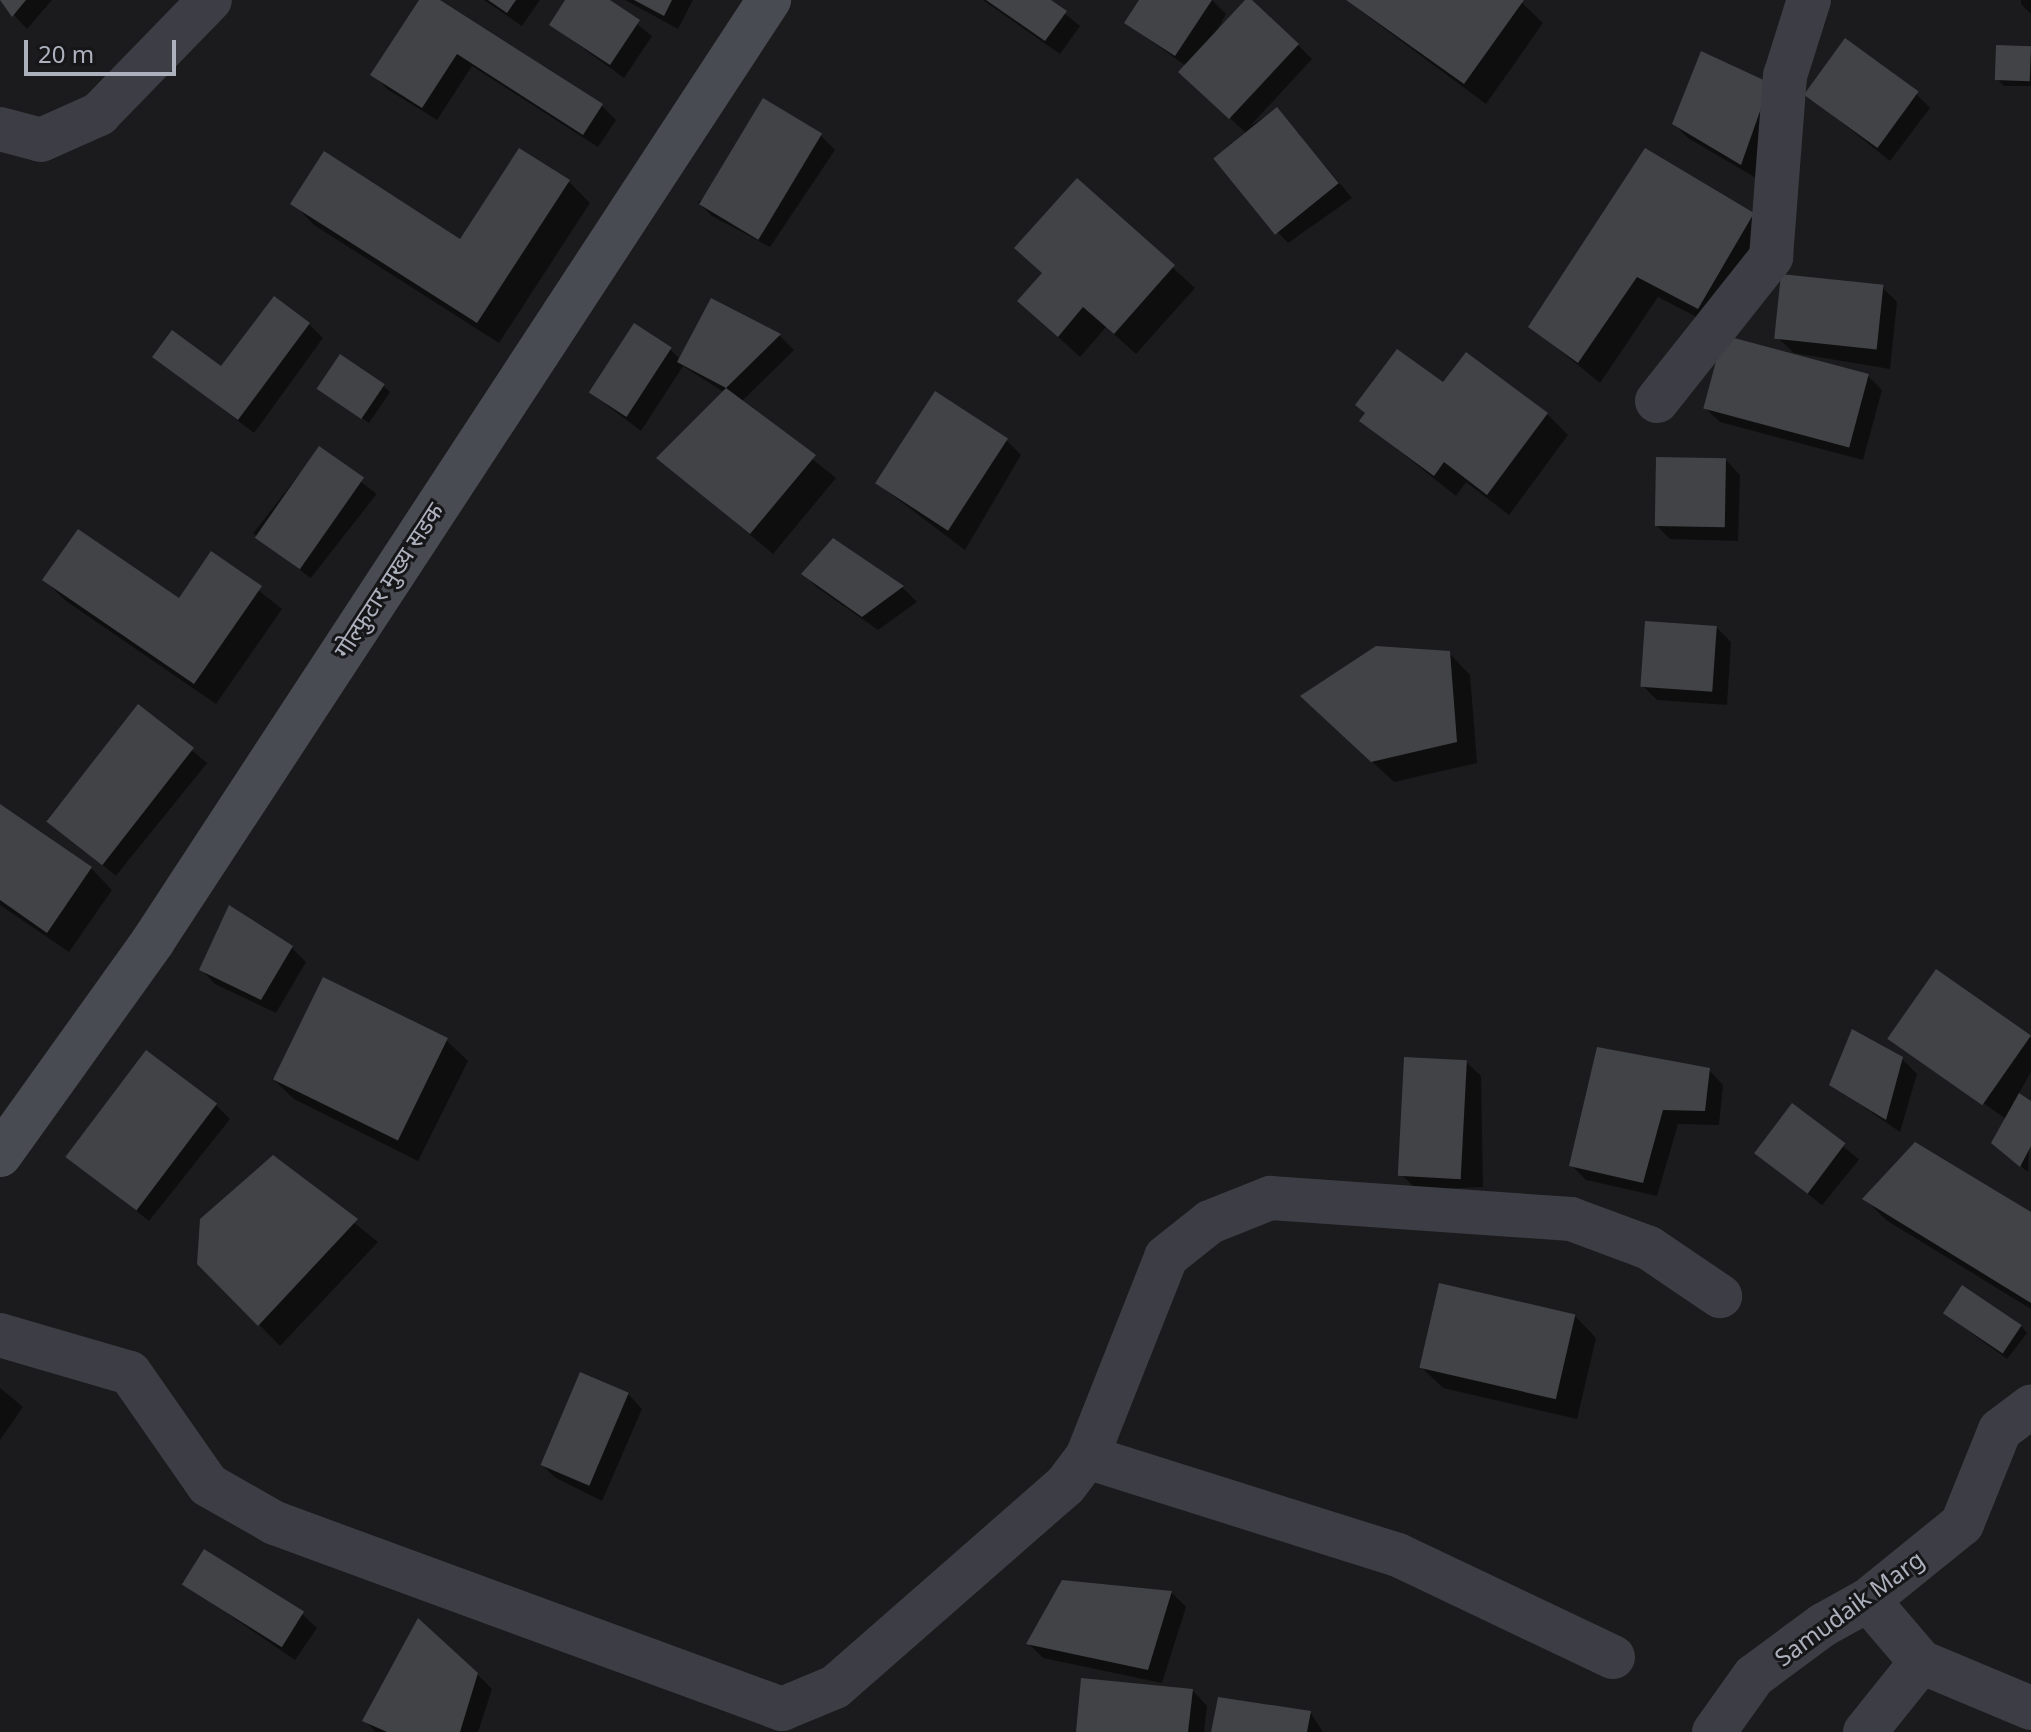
<!DOCTYPE html>
<html>
<head>
<meta charset="utf-8">
<style>
	body { margin:0 }
	#map { position:relative; width:2031px; height:1732px; overflow:hidden; background:#1b1b1d; font-family:"Noto Sans","Noto Sans Devanagari",sans-serif }
	div>[style] { position:absolute }
	.shadow>* { inset:0; background:#0007; transform-origin:0 0 }
	.building>* { inset:0; background:#424347; transform-origin:0 0 }
	.minor>* { height:44px; margin:-22px; padding:0 22px; transform-origin:22px; border-radius:22px; background:#3d3e45 }
	.secondary>* { height:44px; margin:-22px; padding:0 22px; transform-origin:22px; border-radius:22px; background:#494b53 }
	span { translate:-50% -50%; white-space:nowrap; text-align:center; line-height:1.15; -webkit-text-stroke:6px #161619; paint-order:stroke }
	.street-label { font-size:24px; color:#adb1bd }
	.scale { position:absolute; left:24px; top:40px; width:152px; height:36px; box-sizing:border-box; border:4px solid #adb1bd; border-top:0; padding-left:10px; font-size:24px; line-height:28px; white-space:nowrap; color:#adb1bd; -webkit-text-stroke:6px #161619; paint-order:stroke }
</style>
</head>
<body>
<div id="map">
	<div class="shadow">
		<div style="clip-path:polygon(0 0,52px 0,27px 29px)"></div>
		<div style="clip-path:polygon(421px 0,436px 0,602px 106px,616px 120px,598px 147px,472px 66px,437px 120px,387px 89px,373px 74px)"></div>
		<div style="clip-path:polygon(484px 0,540px 0,522px 26px)"></div>
		<div style="clip-path:polygon(568px 0,606px 0,652px 36px,624px 78px,551px 25px)"></div>
		<div style="clip-path:polygon(625px 0,693px 0,678px 29px)"></div>
		<div style="clip-path:polygon(983px 0,1048px 0,1080px 26px,1060px 54px)"></div>
		<div style="clip-path:polygon(1141px 0,1212px 0,1226px 14px,1214px 36px,1249px 0,1298px 45px,1312px 59px,1250px 126px,1277px 109px,1352px 198px,1288px 243px,1274px 228px,1245px 132px,1195px 86px,1186px 66px,1126px 23px)"></div>
		<div style="clip-path:polygon(1346px 0,1519px 0,1543px 23px,1486px 104px)"></div>
		<div style="clip-path:polygon(2021px 0,2031px 0,2031px 14px,2021px 4px)"></div>
		<div style="clip-path:polygon(2031px 49px,2031px 86px,2004px 86px,1997px 79px)"></div>
		<div style="clip-path:polygon(1769px 85px,1756px 178px,1688px 138px,1674px 124px)"></div>
		<div style="clip-path:polygon(1805px 93px,1916px 94px,1930px 108px,1890px 161px)"></div>
		<div style="clip-path:polygon(820px 135px,835px 150px,770px 247px,712px 216px,698px 202px)"></div>
		<div style="clip-path:polygon(1077px 181px,1195px 288px,1136px 354px,1106px 327px,1080px 357px,1019px 301px,1044px 274px)"></div>
		<div style="clip-path:polygon(569px 182px,590px 203px,499px 343px,314px 225px,293px 203px,460px 242px)"></div>
		<div style="clip-path:polygon(1753px 215px,1774px 236px,1720px 329px,1658px 297px,1600px 383px,1530px 326px)"></div>
		<div style="clip-path:polygon(1882px 287px,1897px 302px,1890px 369px,1794px 353px,1779px 339px)"></div>
		<div style="clip-path:polygon(712px 301px,780px 336px,794px 350px,741px 402px,836px 478px,773px 554px,659px 458px,725px 393px,683px 366px,641px 431px,591px 393px,670px 349px,681px 360px)"></div>
		<div style="clip-path:polygon(309px 324px,323px 338px,254px 433px,155px 357px,222px 369px)"></div>
		<div style="clip-path:polygon(1868px 376px,1882px 390px,1863px 460px,1720px 422px,1705px 408px)"></div>
		<div style="clip-path:polygon(1444px 385px,1547px 414px,1568px 435px,1509px 515px,1466px 482px,1456px 496px,1362px 421px)"></div>
		<div style="clip-path:polygon(383px 386px,390px 392px,369px 423px,319px 388px)"></div>
		<div style="clip-path:polygon(1006px 440px,1021px 455px,965px 550px,875px 482px)"></div>
		<div style="left:319px;top:449px;width:73px;height:107px;rotate:38deg"></div>
		<div style="clip-path:polygon(1726px 460px,1740px 475px,1738px 541px,1670px 539px,1656px 525px)"></div>
		<div style="clip-path:polygon(833px 541px,903px 588px,917px 602px,878px 630px,818px 588px,803px 574px)"></div>
		<div style="clip-path:polygon(212px 554px,282px 609px,216px 704px,66px 601px,45px 580px,179px 601px)"></div>
		<div style="clip-path:polygon(1717px 628px,1731px 642px,1727px 705px,1657px 700px,1643px 686px)"></div>
		<div style="clip-path:polygon(1449px 653px,1470px 675px,1477px 763px,1394px 782px,1324px 717px)"></div>
		<div style="left:138px;top:707px;width:89px;height:145px;rotate:39deg"></div>
		<div style="clip-path:polygon(0 806px,91px 868px,112px 890px,69px 952px,0 905px)"></div>
		<div style="clip-path:polygon(292px 948px,306px 962px,276px 1013px,215px 984px,201px 969px)"></div>
		<div style="clip-path:polygon(1937px 972px,2031px 1038px,2031px 1072px,2018px 1095px,2031px 1104px,2028px 1172px,2000px 1150px,2006px 1119px,1897px 1043px)"></div>
		<div style="clip-path:polygon(446px 1040px,468px 1061px,418px 1161px,294px 1099px,272px 1078px)"></div>
		<div style="clip-path:polygon(1902px 1059px,1917px 1074px,1900px 1132px,1832px 1085px)"></div>
		<div style="clip-path:polygon(1466px 1062px,1481px 1076px,1483px 1187px,1417px 1190px,1402px 1175px)"></div>
		<div style="clip-path:polygon(1709px 1070px,1723px 1085px,1719px 1125px,1678px 1124px,1657px 1196px,1586px 1180px,1571px 1165px)"></div>
		<div style="clip-path:polygon(215px 1104px,230px 1119px,149px 1221px,72px 1160px)"></div>
		<div style="left:1793px;top:1106px;width:85px;height:59px;rotate:39deg"></div>
		<div style="clip-path:polygon(273px 1158px,378px 1242px,280px 1346px,199px 1263px)"></div>
		<div style="clip-path:polygon(1865px 1199px,2031px 1214px,2031px 1309px,1886px 1220px)"></div>
		<div style="clip-path:polygon(1575px 1316px,1596px 1338px,1577px 1419px,1443px 1388px,1421px 1367px)"></div>
		<div style="clip-path:polygon(1952px 1319px,2021px 1326px,2027px 1333px,2007px 1359px)"></div>
		<div style="clip-path:polygon(0 1388px,23px 1407px,0 1440px)"></div>
		<div style="clip-path:polygon(628px 1394px,642px 1409px,602px 1501px,556px 1478px,541px 1464px)"></div>
		<div style="clip-path:polygon(180px 1581px,302px 1614px,317px 1628px,295px 1660px)"></div>
		<div style="clip-path:polygon(1063px 1582px,1172px 1593px,1186px 1607px,1162px 1683px,1043px 1658px,1029px 1644px)"></div>
		<div style="clip-path:polygon(477px 1674px,492px 1689px,478px 1732px,376px 1732px,365px 1721px)"></div>
		<div style="clip-path:polygon(1193px 1691px,1207px 1706px,1204px 1732px,1078px 1732px)"></div>
		<div style="clip-path:polygon(1310px 1712px,1323px 1732px,1213px 1732px)"></div>
	</div>
	<div class="building">
		<div style="clip-path:polygon(0 0,26px 0,12px 17px)"></div>
		<div style="clip-path:polygon(419px 0,440px 0,603px 104px,583px 135px,457px 54px,422px 108px,370px 75px)"></div>
		<div style="clip-path:polygon(488px 0,516px 0,507px 13px)"></div>
		<div style="clip-path:polygon(565px 0,610px 0,640px 20px,610px 65px,549px 25px)"></div>
		<div style="clip-path:polygon(634px 0,672px 0,664px 16px)"></div>
		<div style="clip-path:polygon(986px 0,1051px 0,1067px 11px,1045px 41px)"></div>
		<div style="clip-path:polygon(1139px 0,1212px 0,1175px 56px,1124px 23px)"></div>
		<div style="clip-path:polygon(1245px 0,1252px 0,1299px 44px,1229px 119px,1178px 72px)"></div>
		<div style="clip-path:polygon(1346px 0,1524px 0,1464px 84px)"></div>
		<div style="left:1845px;top:38px;width:91px;height:70px;rotate:36deg"></div>
		<div style="left:1996px;top:45px;width:35px;height:35px;rotate:2deg"></div>
		<div style="clip-path:polygon(1701px 51px,1770px 83px,1741px 165px,1672px 124px)"></div>
		<div style="left:763px;top:98px;width:69px;height:124px;rotate:31deg"></div>
		<div style="left:1277px;top:107px;width:98px;height:82px;rotate:51deg"></div>
		<div style="clip-path:polygon(519px 148px,570px 180px,477px 323px,290px 204px,324px 151px,460px 239px)"></div>
		<div style="clip-path:polygon(1645px 148px,1754px 213px,1698px 309px,1637px 277px,1578px 363px,1528px 327px)"></div>
		<div style="clip-path:polygon(1077px 178px,1175px 265px,1114px 334px,1083px 307px,1058px 337px,1017px 301px,1042px 273px,1014px 248px)"></div>
		<div style="left:1781px;top:274px;width:103px;height:65px;rotate:6deg"></div>
		<div style="clip-path:polygon(274px 296px,310px 323px,238px 420px,152px 357px,172px 330px,221px 366px)"></div>
		<div style="clip-path:polygon(711px 298px,781px 334px,726px 388px,677px 362px)"></div>
		<div style="left:634px;top:323px;width:45px;height:83px;rotate:33deg"></div>
		<div style="left:1723px;top:335px;width:151px;height:76px;rotate:15deg"></div>
		<div style="clip-path:polygon(1397px 349px,1443px 382px,1466px 352px,1548px 413px,1487px 495px,1444px 462px,1434px 476px,1359px 421px,1365px 413px,1355px 405px)"></div>
		<div style="left:340px;top:354px;width:54px;height:42px;rotate:34deg"></div>
		<div style="clip-path:polygon(726px 388px,816px 455px,750px 534px,656px 458px)"></div>
		<div style="left:935px;top:391px;width:87px;height:110px;rotate:33deg"></div>
		<div style="left:319px;top:446px;width:55px;height:112px;rotate:35deg"></div>
		<div style="left:1656px;top:457px;width:70px;height:69px;rotate:1deg"></div>
		<div style="clip-path:polygon(78px 529px,179px 598px,211px 551px,262px 586px,194px 684px,42px 580px)"></div>
		<div style="clip-path:polygon(833px 538px,904px 586px,862px 617px,801px 574px)"></div>
		<div style="left:1645px;top:621px;width:72px;height:66px;rotate:4deg"></div>
		<div style="clip-path:polygon(1376px 646px,1450px 651px,1457px 742px,1371px 762px,1300px 696px)"></div>
		<div style="left:138px;top:704px;width:71px;height:149px;rotate:38deg"></div>
		<div style="clip-path:polygon(0 804px,92px 867px,47px 933px,0 900px)"></div>
		<div style="clip-path:polygon(229px 905px,293px 946px,261px 1000px,199px 970px)"></div>
		<div style="left:1936px;top:969px;width:116px;height:85px;rotate:35deg"></div>
		<div style="left:323px;top:977px;width:139px;height:114px;rotate:26deg"></div>
		<div style="clip-path:polygon(1852px 1029px,1903px 1057px,1886px 1120px,1829px 1085px)"></div>
		<div style="clip-path:polygon(1597px 1047px,1710px 1068px,1705px 1111px,1663px 1110px,1643px 1183px,1569px 1166px)"></div>
		<div style="left:146px;top:1050px;width:89px;height:134px;rotate:37deg"></div>
		<div style="left:1404px;top:1057px;width:63px;height:119px;rotate:3deg"></div>
		<div style="clip-path:polygon(2019px 1093px,2031px 1101px,2031px 1146px,2020px 1167px,1991px 1143px)"></div>
		<div style="left:1792px;top:1103px;width:67px;height:63px;rotate:37deg"></div>
		<div style="clip-path:polygon(1915px 1142px,2031px 1212px,2031px 1303px,1862px 1199px)"></div>
		<div style="clip-path:polygon(273px 1155px,358px 1219px,258px 1326px,197px 1264px,200px 1219px)"></div>
		<div style="left:1439px;top:1283px;width:140px;height:87px;rotate:13deg"></div>
		<div style="left:1962px;top:1285px;width:72px;height:34px;rotate:34deg"></div>
		<div style="left:580px;top:1372px;width:53px;height:101px;rotate:23deg"></div>
		<div style="left:204px;top:1549px;width:118px;height:42px;rotate:32deg"></div>
		<div style="clip-path:polygon(1062px 1580px,1172px 1591px,1148px 1670px,1026px 1644px)"></div>
		<div style="clip-path:polygon(418px 1618px,478px 1673px,460px 1732px,387px 1732px,362px 1721px)"></div>
		<div style="clip-path:polygon(1081px 1678px,1193px 1689px,1188px 1732px,1076px 1732px)"></div>
		<div style="clip-path:polygon(1218px 1697px,1311px 1711px,1307px 1732px,1211px 1732px)"></div>
	</div>
	<div class="minor">
		<div style="left:0;top:129px;width:42px;rotate:15deg"></div>
		<div style="left:41px;top:140px;width:64px;rotate:-24.1deg"></div>
		<div style="left:99px;top:114px;width:159px;rotate:-45.8deg"></div>
		<div style="left:1657px;top:401px;width:184px;rotate:-51.6deg"></div>
		<div style="left:1771px;top:257px;width:182px;rotate:-85.6deg"></div>
		<div style="left:1785px;top:76px;width:80px;rotate:-72.5deg"></div>
		<div style="left:0;top:1335px;width:135px;rotate:16.3deg"></div>
		<div style="left:130px;top:1373px;width:136px;rotate:55.1deg"></div>
		<div style="left:208px;top:1485px;width:77px;rotate:29.6deg"></div>
		<div style="left:275px;top:1523px;width:540px;rotate:20.15deg"></div>
		<div style="left:782px;top:1709px;width:57px;rotate:-22.5deg"></div>
		<div style="left:835px;top:1687px;width:305px;rotate:-41.2deg"></div>
		<div style="left:1065px;top:1486px;width:36px;rotate:-53deg"></div>
		<div style="left:1087px;top:1457px;width:215px;rotate:-68.4deg"></div>
		<div style="left:1166px;top:1257px;width:56px;rotate:-38.5deg"></div>
		<div style="left:1210px;top:1222px;width:65px;rotate:-21.8deg"></div>
		<div style="left:1270px;top:1198px;width:302px;rotate:4deg"></div>
		<div style="left:1571px;top:1219px;width:83px;rotate:20.4deg"></div>
		<div style="left:1649px;top:1248px;width:86px;rotate:34.1deg"></div>
		<div style="left:1087px;top:1457px;width:326px;rotate:17.5deg"></div>
		<div style="left:1398px;top:1555px;width:238px;rotate:25.4deg"></div>
		<div style="left:1868px;top:1600px;width:82px;rotate:49.5deg"></div>
		<div style="left:1921px;top:1662px;width:119px;rotate:22.7deg"></div>
		<div style="left:1714px;top:1732px;width:69px;rotate:-54.5deg"></div>
		<div style="left:1754px;top:1676px;width:86px;rotate:-36.5deg"></div>
		<div style="left:1823px;top:1625px;width:51px;rotate:-29.1deg"></div>
		<div style="left:1868px;top:1600px;width:121px;rotate:-39deg"></div>
		<div style="left:1962px;top:1524px;width:101px;rotate:-68deg"></div>
		<div style="left:2000px;top:1430px;width:39px;rotate:-37deg"></div>
		<div style="left:1865px;top:1732px;width:90px;rotate:-51.3deg"></div>
	</div>
	<div class="secondary">
		<div style="left:0;top:1155px;width:263px;rotate:-54.4deg"></div>
		<div style="left:153px;top:941px;width:1125px;rotate:-56.79deg"></div>
	</div>
	<div class="street-label">
		<span style="left:388px;top:580px;rotate:-57deg">गोल्फुटार मुख्य सडक</span>
		<span style="left:1849px;top:1608px;rotate:-36deg">Samudaik Marg</span>
	</div>
	<div class="scale">20 m</div>
</div>
</body>
</html>
